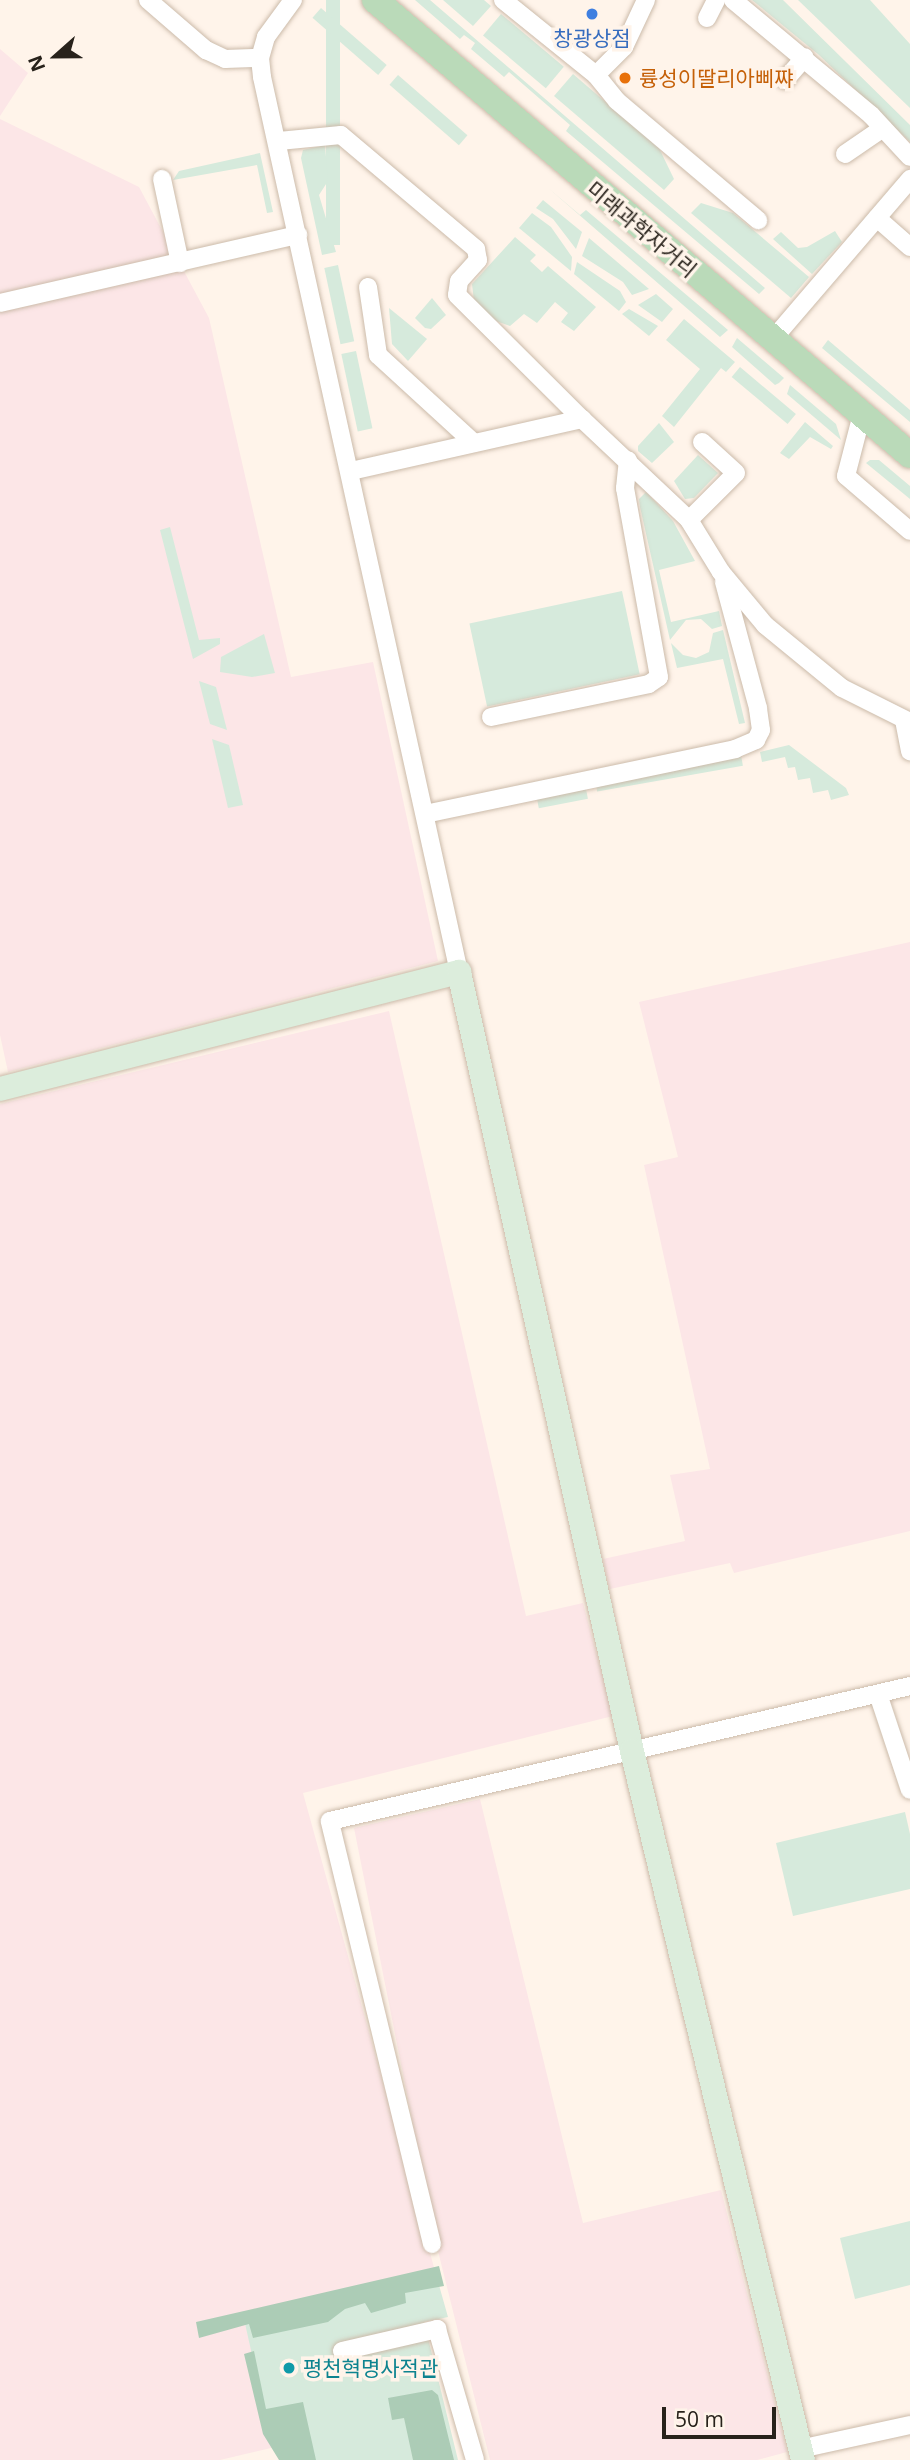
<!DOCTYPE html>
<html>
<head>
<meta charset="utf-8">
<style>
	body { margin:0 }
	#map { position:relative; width:910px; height:2460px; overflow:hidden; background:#fff4ea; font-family:"Open Sans","Noto Sans KR",sans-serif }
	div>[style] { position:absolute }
	.industrial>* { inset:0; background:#fce6e7 }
	.green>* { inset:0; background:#d6eadc; transform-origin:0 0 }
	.forest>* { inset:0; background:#acccb6 }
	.roads { filter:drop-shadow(0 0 2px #cba) drop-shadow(0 0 2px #cba) }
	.street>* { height:18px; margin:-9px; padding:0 9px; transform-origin:9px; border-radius:9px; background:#fff }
	.secondary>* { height:24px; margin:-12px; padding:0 12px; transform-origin:12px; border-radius:12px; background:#dceddc }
	.primary>* { height:26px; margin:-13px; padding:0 13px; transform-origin:13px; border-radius:13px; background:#badab9 }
	.dots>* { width:19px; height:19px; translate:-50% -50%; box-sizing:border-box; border:4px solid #fff4ea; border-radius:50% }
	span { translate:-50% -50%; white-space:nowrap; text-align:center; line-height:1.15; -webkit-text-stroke:7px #fff4ea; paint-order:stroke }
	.shop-label { font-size:21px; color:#366cbe }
	.food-label { font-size:21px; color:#c56008 }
	.left { translate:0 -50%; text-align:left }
	.street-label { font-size:21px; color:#28221b }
	.culture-label { font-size:21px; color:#0d838f }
	.north { position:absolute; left:21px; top:21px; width:70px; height:70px; -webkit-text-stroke:5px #fff4ea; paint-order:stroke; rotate:249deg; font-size:19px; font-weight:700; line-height:28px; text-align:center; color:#28221b }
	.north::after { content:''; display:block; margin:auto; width:24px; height:32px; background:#28221b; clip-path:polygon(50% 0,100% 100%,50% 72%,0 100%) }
	.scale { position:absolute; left:662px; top:2407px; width:114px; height:32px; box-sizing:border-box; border:4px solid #28221b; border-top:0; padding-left:9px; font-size:21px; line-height:24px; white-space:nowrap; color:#28221b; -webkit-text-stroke:5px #fff4ea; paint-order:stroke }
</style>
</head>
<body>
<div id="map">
	<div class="industrial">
		<div style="clip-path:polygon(0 49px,28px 73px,0 116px)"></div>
		<div style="clip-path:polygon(0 119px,139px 187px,209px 318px,291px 677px,373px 662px,438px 961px,8px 1072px,0 1035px)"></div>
		<div style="clip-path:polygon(910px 942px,910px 1531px,734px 1573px,730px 1563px,610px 1589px,603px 1559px,685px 1541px,670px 1475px,710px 1469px,644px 1165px,678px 1157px,639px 1002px)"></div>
		<div style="clip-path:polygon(389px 1011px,526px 1616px,583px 1603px,613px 1716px,303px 1793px,435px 2271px,288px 2444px,220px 2460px,0 2460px,0 1104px)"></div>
		<div style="clip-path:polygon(480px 1799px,583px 2223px,721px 2190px,787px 2452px,757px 2460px,490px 2460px,439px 2255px,354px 1828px)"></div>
	</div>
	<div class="green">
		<div style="left:326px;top:0;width:14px;height:245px"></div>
		<div style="clip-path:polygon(415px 0,430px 0,765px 288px,759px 294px,566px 131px,570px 125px,509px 72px,504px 77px,471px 49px,475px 43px,464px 35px,460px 39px)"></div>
		<div style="clip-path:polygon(443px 0,484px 0,491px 6px,473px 26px)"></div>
		<div style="clip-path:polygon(752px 0,783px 0,910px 125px,910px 142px,819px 55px)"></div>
		<div style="clip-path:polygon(798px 0,870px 0,910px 44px,910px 108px)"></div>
		<div style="left:321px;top:8px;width:87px;height:13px;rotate:41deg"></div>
		<div style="left:501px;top:14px;width:82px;height:28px;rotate:40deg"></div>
		<div style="clip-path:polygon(573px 74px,659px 148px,674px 179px,664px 190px,554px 96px)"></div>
		<div style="left:398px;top:75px;width:92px;height:13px;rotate:41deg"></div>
		<div style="clip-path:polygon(325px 145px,328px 181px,319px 195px,336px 252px,322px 255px,301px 158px,303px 150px)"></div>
		<div style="clip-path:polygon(260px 153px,273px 212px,267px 213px,257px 165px,173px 180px,179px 171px)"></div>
		<div style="clip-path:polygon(547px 187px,580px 215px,586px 210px,728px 330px,720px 337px)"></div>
		<div style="clip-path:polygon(543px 200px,582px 232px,576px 249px,553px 219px,536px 208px)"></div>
		<div style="clip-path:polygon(701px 203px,733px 213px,809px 277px,791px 298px,691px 213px)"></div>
		<div style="clip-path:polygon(532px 213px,551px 227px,572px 257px,571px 271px,519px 228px)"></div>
		<div style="clip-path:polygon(835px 231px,842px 242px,812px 274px,773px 239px,781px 232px,798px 248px,807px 247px)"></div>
		<div style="clip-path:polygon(515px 237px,536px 255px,530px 261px,542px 272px,548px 266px,596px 307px,574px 331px,561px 322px,568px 313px,555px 302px,537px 323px,524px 314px,510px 326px,496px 321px,474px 301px,472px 284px)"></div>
		<div style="clip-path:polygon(589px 238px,649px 289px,632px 295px,623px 282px,582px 256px)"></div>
		<div style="clip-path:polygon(577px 262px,620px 291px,626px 302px,619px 311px,574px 274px)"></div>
		<div style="left:338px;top:265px;width:78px;height:14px;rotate:78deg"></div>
		<div style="clip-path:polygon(656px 294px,673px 309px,662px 322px,638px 305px)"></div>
		<div style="clip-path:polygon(432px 298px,446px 315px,431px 329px,425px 328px,415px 318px)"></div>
		<div style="clip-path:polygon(389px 308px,427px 339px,408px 361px,392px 344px)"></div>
		<div style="clip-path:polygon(629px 309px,658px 326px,649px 336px,622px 314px)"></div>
		<div style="clip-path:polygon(684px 319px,735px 362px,726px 372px,721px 368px,674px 427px,662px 416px,700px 369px,666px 340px)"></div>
		<div style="clip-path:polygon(737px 338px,784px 378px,779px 383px,775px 385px,732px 347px)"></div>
		<div style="clip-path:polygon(828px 340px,910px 410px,910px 422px,822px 348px)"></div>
		<div style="left:356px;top:351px;width:79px;height:15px;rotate:78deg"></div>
		<div style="left:740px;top:367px;width:73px;height:13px;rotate:40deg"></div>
		<div style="clip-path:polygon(790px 385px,836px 424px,841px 440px,787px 394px)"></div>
		<div style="clip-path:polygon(805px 422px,833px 446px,831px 449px,810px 437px,789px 459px,780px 453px)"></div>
		<div style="clip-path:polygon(659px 423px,674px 442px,652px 463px,638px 451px,638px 446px)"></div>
		<div style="clip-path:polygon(698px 455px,718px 473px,694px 498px,685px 499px,674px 481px)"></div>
		<div style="clip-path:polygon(870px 460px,879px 460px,910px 486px,910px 499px,866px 463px)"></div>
		<div style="clip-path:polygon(646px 492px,673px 521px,695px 561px,659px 570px,671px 622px,719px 611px,722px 626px,712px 629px,701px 619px,686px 620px,670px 640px,640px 507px,639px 499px)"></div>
		<div style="clip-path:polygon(170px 527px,199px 640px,220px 638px,220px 644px,193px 659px,160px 530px)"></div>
		<div style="left:622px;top:591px;width:85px;height:156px;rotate:78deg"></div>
		<div style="clip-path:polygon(723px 630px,745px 723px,739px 724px,723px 659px,677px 668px,671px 643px,683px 655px,696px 658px,709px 652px,713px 633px)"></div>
		<div style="clip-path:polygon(264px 634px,275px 673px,252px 677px,220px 672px,221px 657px)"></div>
		<div style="clip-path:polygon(199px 681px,216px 687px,227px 730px,210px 724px)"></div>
		<div style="clip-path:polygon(212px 739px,229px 745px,243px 805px,228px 808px)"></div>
		<div style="clip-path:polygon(789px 745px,846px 788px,849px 795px,831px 800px,828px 790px,813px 793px,810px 778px,798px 780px,795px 767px,788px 768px,785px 757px,762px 762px,760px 752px)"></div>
		<div style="left:741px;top:755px;width:11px;height:148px;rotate:80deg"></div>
		<div style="left:586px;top:789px;width:10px;height:50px;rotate:79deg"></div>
		<div style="clip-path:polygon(905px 1812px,910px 1834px,910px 1889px,793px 1916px,776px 1843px)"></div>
		<div style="clip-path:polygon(910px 2221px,910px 2285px,855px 2299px,840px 2238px)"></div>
		<div style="clip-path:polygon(435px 2271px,448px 2317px,424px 2322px,458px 2460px,291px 2460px,265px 2413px,244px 2319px)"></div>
	</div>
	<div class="forest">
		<div style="clip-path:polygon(439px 2266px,444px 2286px,405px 2293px,406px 2303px,371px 2313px,365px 2303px,345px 2309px,328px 2322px,253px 2338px,249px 2324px,199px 2338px,196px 2322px)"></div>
		<div style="clip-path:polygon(254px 2351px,266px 2409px,303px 2402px,316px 2460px,279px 2460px,263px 2434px,244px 2354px)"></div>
		<div style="clip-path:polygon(432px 2390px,438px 2395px,454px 2460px,413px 2460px,404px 2418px,392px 2420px,388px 2398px)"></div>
	</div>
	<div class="roads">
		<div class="street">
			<div style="left:148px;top:0;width:77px;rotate:40.8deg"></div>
			<div style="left:206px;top:50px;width:21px;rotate:25deg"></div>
			<div style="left:225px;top:59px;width:35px;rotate:-2deg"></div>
			<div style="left:293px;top:0;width:46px;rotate:126.1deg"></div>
			<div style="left:266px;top:37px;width:22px;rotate:106deg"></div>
			<div style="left:260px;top:58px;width:19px;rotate:84deg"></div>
			<div style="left:262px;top:77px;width:916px;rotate:77.59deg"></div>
			<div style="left:503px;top:0;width:119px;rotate:38.9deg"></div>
			<div style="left:596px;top:75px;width:33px;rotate:51deg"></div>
			<div style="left:617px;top:101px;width:185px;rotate:40.2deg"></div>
			<div style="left:733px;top:0;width:180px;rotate:39.8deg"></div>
			<div style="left:871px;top:115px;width:57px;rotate:47.1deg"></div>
			<div style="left:707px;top:18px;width:20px;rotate:-63deg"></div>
			<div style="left:596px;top:75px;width:40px;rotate:-45deg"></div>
			<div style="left:624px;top:47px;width:52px;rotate:-64.9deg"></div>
			<div style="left:785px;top:80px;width:30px;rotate:-49deg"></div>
			<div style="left:279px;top:141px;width:62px;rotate:-5.5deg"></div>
			<div style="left:341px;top:135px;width:177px;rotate:40.2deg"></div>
			<div style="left:476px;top:249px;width:11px;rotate:80deg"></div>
			<div style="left:478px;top:260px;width:28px;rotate:132deg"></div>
			<div style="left:459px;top:281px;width:14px;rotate:98deg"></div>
			<div style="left:457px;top:295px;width:176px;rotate:44.8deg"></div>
			<div style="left:845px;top:154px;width:46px;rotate:-34.4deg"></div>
			<div style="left:162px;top:179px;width:86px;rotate:77.9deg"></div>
			<div style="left:877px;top:218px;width:44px;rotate:41.3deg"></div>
			<div style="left:368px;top:287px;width:69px;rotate:81.6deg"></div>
			<div style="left:378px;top:355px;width:130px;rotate:42.5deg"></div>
			<div style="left:0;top:303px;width:306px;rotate:-12.9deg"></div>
			<div style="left:773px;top:339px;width:211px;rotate:-49.4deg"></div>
			<div style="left:862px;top:414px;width:64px;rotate:104.5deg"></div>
			<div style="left:846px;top:476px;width:84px;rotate:40.7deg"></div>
			<div style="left:351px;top:471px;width:237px;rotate:-12.7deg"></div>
			<div style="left:582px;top:419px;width:147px;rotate:43.3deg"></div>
			<div style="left:689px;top:520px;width:61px;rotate:58.4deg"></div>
			<div style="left:721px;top:572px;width:69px;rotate:50.3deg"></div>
			<div style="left:765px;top:625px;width:99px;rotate:39.3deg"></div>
			<div style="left:842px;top:688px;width:76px;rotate:26.6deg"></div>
			<div style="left:689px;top:520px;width:66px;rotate:-45deg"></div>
			<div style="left:736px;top:473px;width:46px;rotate:-137.6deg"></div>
			<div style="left:491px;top:717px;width:161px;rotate:-11.8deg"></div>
			<div style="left:649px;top:684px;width:12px;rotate:-35deg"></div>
			<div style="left:659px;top:677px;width:192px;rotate:-100.2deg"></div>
			<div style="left:625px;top:488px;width:28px;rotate:-84deg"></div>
			<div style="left:904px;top:720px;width:32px;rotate:79deg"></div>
			<div style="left:425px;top:814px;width:317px;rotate:-11.8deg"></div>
			<div style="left:735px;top:749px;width:23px;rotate:-23deg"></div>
			<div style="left:756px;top:740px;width:11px;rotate:-63deg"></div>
			<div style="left:761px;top:730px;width:22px;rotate:-98deg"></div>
			<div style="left:758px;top:708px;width:131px;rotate:-105.1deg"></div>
			<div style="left:878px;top:1694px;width:101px;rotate:71.6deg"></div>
			<div style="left:432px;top:2244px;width:435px;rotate:-103.6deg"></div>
			<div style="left:330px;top:1821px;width:596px;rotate:-13.1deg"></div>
			<div style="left:342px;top:2351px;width:98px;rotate:-13deg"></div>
			<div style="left:437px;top:2329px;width:136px;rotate:73.8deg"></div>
			<div style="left:800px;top:2449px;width:113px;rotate:-12.3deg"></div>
		</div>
		<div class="secondary">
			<div style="left:0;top:1089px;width:474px;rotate:-14.3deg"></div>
			<div style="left:459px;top:972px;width:798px;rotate:77.48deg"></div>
			<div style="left:632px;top:1751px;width:729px;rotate:76.44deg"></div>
		</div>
		<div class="primary">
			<div style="left:375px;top:0;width:702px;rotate:40.38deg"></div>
		</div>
	</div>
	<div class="dots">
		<div style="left:592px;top:14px;background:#3f7fe0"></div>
		<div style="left:625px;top:78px;background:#e8710a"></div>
		<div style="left:289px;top:2368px;background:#0f9aa8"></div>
	</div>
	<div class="shop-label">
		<span style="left:592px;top:38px">창광상점</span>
	</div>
	<div class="food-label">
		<span class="left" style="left:639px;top:78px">륭성이딸리아삐쨔</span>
	</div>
	<div class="street-label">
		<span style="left:642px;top:229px;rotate:40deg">미래과학자거리</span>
	</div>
	<div class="culture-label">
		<span class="left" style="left:303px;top:2368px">평천혁명사적관</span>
	</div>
	<div class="north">N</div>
	<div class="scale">50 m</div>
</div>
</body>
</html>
